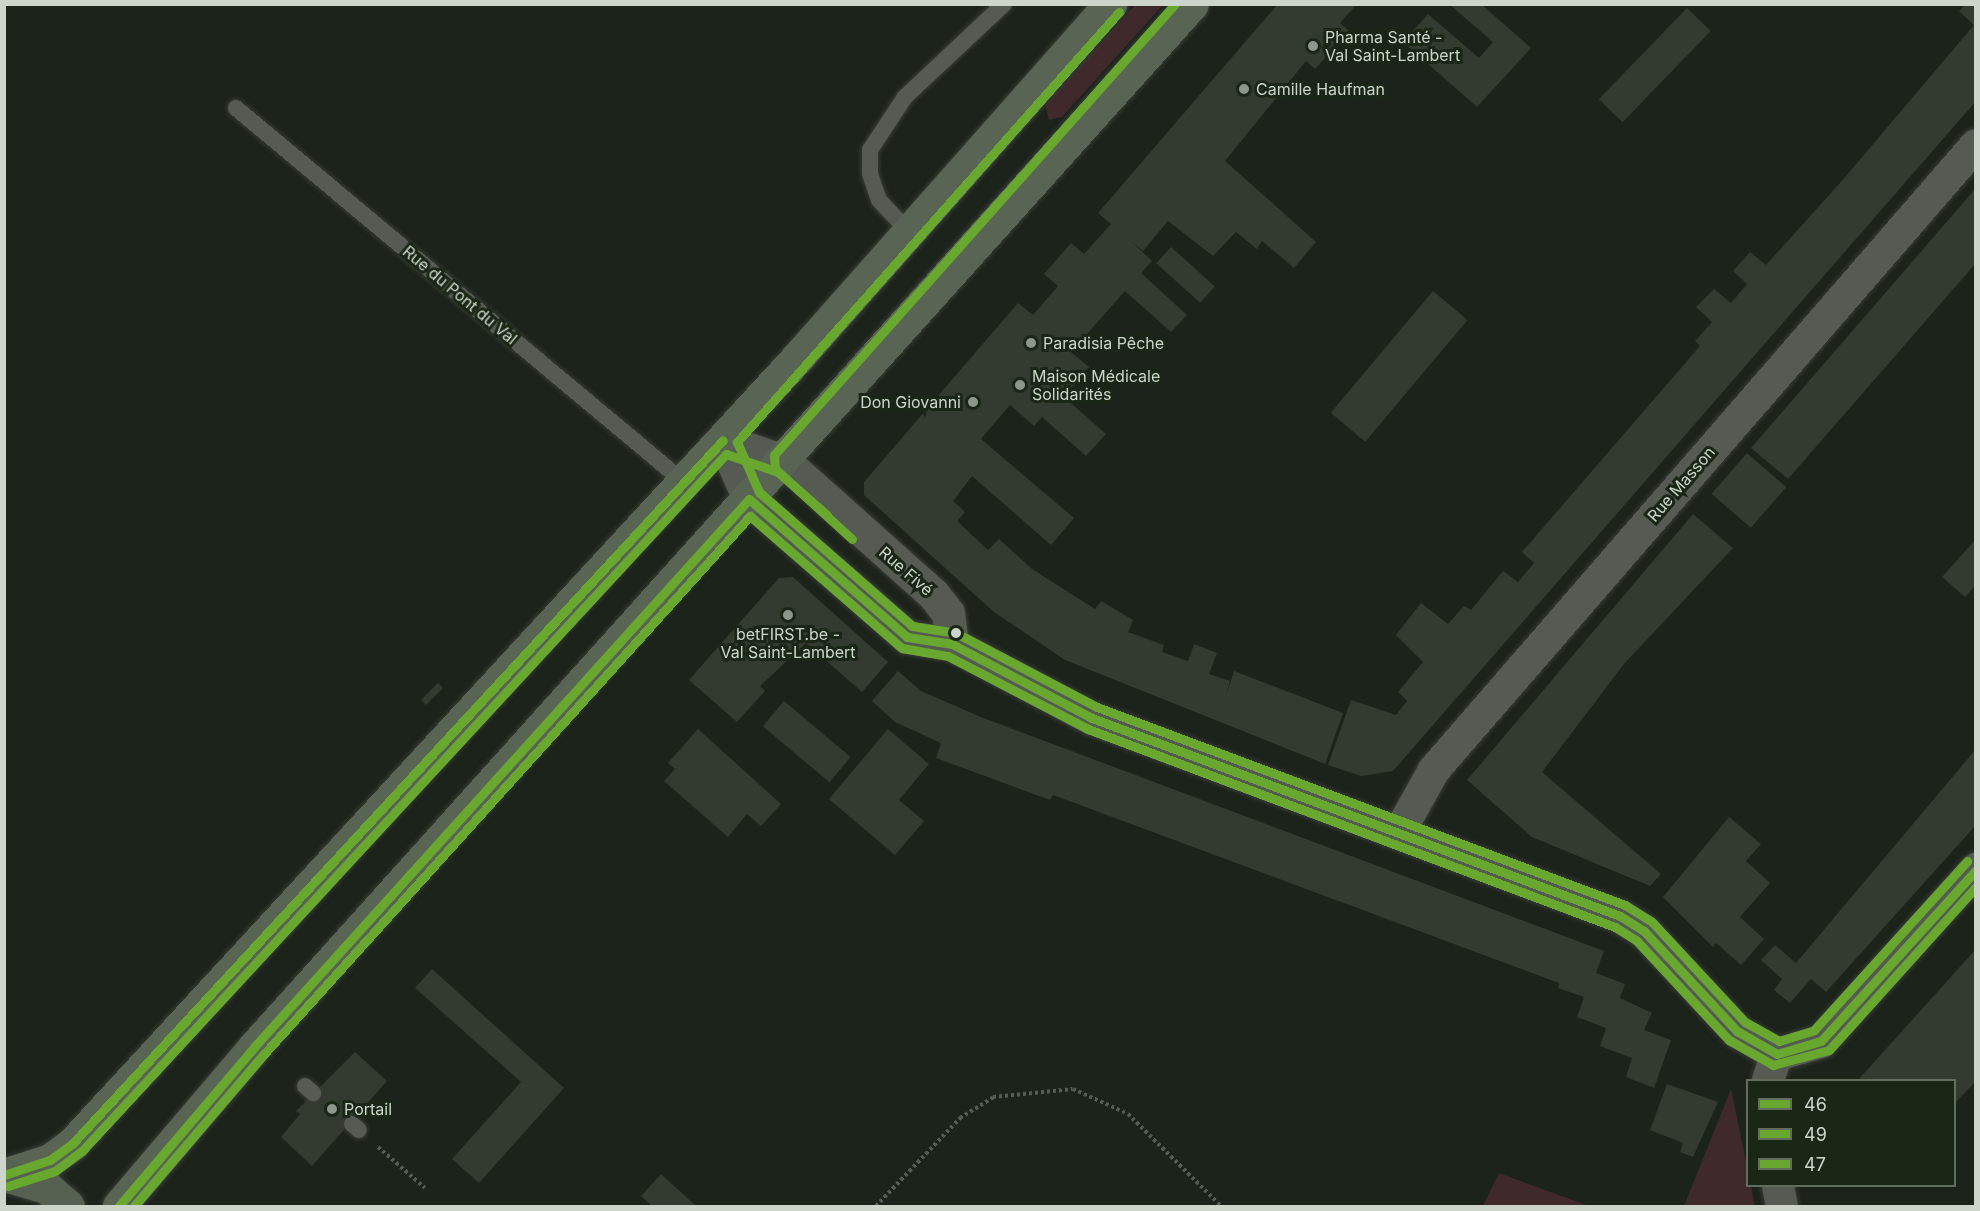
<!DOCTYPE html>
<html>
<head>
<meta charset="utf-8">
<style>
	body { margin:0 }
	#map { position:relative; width:1980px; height:1211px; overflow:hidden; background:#1c231a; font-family:Inter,sans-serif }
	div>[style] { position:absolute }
	.green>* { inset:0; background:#3f292b }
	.building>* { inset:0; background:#333a30; transform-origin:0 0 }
	.path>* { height:4px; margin-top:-2px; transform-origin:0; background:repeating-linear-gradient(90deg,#575b55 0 3px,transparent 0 6px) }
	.roads { filter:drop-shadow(0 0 2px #373c35) drop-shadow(0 0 2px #373c35) }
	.service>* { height:16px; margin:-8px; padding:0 8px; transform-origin:8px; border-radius:8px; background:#555a53 }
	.minor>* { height:32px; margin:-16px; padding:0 16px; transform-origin:16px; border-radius:16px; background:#555a53 }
	.tertiary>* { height:33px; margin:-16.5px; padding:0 16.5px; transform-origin:16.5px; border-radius:16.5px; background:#555a53 }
	.primary>* { height:33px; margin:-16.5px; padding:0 16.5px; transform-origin:16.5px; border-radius:16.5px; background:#5a6455 }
	.trunk>* { height:33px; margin:-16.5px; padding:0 16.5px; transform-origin:16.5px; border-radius:16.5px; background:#566151 }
	.bus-1>* { height:9px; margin:-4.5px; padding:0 4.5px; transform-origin:4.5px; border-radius:4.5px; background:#69a82f }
	.bus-2>* { height:9px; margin:-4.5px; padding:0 4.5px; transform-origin:4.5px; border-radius:4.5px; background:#69a82f }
	.bus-3>* { height:9px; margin:-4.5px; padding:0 4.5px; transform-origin:4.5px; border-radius:4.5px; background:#69a82f }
	.dots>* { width:16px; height:16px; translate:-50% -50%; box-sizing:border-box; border:3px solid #1b2716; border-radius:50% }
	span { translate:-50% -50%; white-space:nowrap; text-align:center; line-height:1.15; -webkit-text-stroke:6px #1b2716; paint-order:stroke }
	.poi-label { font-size:16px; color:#cdd5ca }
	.left { translate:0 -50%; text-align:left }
	.right { translate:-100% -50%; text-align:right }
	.street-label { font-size:16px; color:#cdd5ca }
	.frame { position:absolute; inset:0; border:6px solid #cdd5ca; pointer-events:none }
	.legend { position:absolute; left:1746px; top:1079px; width:210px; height:108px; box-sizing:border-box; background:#1b2716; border:2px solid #626d5e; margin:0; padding:8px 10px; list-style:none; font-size:18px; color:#cdd5ca }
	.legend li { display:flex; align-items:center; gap:12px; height:30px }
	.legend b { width:30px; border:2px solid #626d5e }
</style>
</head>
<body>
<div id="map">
	<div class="green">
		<div style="clip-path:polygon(1135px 5px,1163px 5px,1062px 117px,1049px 120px,1045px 105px)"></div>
		<div style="clip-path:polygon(1731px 1089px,1755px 1206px,1684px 1206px)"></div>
		<div style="clip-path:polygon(1499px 1173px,1589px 1206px,1483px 1206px)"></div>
	</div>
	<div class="building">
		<div style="clip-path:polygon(1449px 4px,1481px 4px,1531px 48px,1477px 107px,1403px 42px,1428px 14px,1479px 58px,1493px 42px)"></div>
		<div style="clip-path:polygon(1277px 5px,1356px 5px,1340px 23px,1349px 31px,1315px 69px,1306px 61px,1225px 161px,1316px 242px,1294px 268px,1262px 241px,1257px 249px,1236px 232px,1213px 256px,1168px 221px,1143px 251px,1131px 241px,1152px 261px,1141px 273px,1187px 315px,1171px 332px,1125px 291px,1071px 352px,1089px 367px,1064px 397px,1106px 434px,1086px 456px,1042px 417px,1034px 426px,1010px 405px,981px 439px,1074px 518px,1051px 545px,972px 476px,953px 501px,965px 512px,957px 521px,988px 550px,999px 539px,1032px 569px,1095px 609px,1101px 601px,1133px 620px,1128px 632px,1164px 645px,1162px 652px,1188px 661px,1194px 644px,1217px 653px,1209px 674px,1230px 681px,1226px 696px,1234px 671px,1343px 713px,1325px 764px,1065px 660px,994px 612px,864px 495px,864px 482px,1018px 303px,1033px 315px,1058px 286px,1044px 274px,1071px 243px,1084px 254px,1111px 224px,1098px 213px)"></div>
		<div style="clip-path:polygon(1965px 5px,1976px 5px,1976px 101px,1393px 771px,1361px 776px,1328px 765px,1351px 700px,1396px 715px,1407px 701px,1398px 692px,1423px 662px,1396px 635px,1421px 603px,1448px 624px,1464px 606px,1471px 610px,1503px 571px,1518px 582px,1534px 563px,1522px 552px,1700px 346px,1695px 341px,1712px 322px,1696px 307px,1714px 289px,1731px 303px,1747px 284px,1733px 271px,1750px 252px,1766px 265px,1840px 183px,1974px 25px,1959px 11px)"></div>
		<div style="left:1687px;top:8px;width:33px;height:127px;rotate:44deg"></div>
		<div style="clip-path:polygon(1976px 188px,1976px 263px,1788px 479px,1751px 448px)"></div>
		<div style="left:1171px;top:247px;width:59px;height:22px;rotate:42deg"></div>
		<div style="left:1433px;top:291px;width:45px;height:159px;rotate:40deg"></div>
		<div style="left:1747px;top:453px;width:52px;height:54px;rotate:41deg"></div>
		<div style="clip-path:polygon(1693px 514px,1733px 548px,1624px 664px,1542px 772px,1661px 874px,1650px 886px,1532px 837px,1467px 780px)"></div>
		<div style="clip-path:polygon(1976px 539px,1976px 585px,1965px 597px,1942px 577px)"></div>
		<div style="clip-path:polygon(793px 577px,888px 662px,862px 692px,806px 643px,760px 686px,765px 691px,737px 722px,689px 680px,779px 578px)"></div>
		<div style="clip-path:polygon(898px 671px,921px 691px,981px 717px,1604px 951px,1596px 973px,1625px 984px,1620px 998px,1652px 1013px,1644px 1030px,1671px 1040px,1654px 1088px,1626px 1077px,1632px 1058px,1600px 1046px,1606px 1028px,1577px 1017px,1584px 997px,1558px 988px,1559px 983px,1053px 795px,1050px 800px,936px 758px,941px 743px,895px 722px,872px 701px)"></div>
		<div style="left:438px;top:683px;width:7px;height:24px;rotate:45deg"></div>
		<div style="left:784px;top:701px;width:87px;height:33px;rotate:40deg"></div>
		<div style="clip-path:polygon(698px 729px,781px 804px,761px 826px,747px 814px,728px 837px,664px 781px,675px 769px,668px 763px)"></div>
		<div style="clip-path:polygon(888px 729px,929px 764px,899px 800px,924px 821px,895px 855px,829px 799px)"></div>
		<div style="clip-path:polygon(1976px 749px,1976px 825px,1826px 992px,1811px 979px,1790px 1003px,1774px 990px,1782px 979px,1761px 960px,1775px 945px,1796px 963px)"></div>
		<div style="clip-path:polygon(1729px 817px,1761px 844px,1746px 861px,1770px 883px,1740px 917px,1764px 939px,1741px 965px,1716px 943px,1713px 947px,1663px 897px)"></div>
		<div style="clip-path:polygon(1976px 949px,1976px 1081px,1954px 1104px,1954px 1080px,1858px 1080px)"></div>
		<div style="clip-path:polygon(432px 969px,564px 1088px,479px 1183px,452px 1159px,521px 1082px,415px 988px)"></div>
		<div style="clip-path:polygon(355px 1052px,387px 1081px,312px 1166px,281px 1137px,300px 1114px,296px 1111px)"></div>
		<div style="clip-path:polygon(1667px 1084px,1718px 1102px,1693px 1157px,1680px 1152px,1683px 1143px,1650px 1130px)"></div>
		<div style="clip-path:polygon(661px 1174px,696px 1206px,652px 1206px,641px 1196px)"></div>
	</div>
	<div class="path">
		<div style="left:378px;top:1147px;width:62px;rotate:41.1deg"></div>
		<div style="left:876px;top:1206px;width:122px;rotate:-46.3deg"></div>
		<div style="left:960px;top:1118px;width:39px;rotate:-32deg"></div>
		<div style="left:993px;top:1097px;width:80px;rotate:-5.7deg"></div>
		<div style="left:1073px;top:1089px;width:60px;rotate:24.4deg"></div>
		<div style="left:1128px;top:1114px;width:131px;rotate:44.7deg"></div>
	</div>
	<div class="roads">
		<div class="service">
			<div style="left:236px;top:108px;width:584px;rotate:39.86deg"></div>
			<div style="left:909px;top:232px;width:44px;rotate:-133.2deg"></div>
			<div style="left:879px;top:200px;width:28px;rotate:-109deg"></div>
			<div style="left:870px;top:174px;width:24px;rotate:-90deg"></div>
			<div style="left:870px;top:150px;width:64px;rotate:-56.6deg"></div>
			<div style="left:905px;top:97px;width:136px;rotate:-43.2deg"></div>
			<div style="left:305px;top:1086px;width:11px;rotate:41deg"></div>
			<div style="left:352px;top:1124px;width:9px;rotate:41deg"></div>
		</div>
		<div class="minor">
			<div style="left:1400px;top:831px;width:70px;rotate:-60.9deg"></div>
			<div style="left:1434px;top:770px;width:827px;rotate:-49.07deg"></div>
			<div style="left:1768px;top:1080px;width:28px;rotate:-71deg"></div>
			<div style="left:1778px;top:1186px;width:20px;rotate:79deg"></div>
		</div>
		<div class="tertiary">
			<div style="left:952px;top:644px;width:31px;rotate:-97deg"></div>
			<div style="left:948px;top:613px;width:24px;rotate:-128deg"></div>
			<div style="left:933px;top:594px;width:138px;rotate:-138.2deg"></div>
			<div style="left:830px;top:502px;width:62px;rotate:-138.3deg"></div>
			<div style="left:784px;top:461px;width:65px;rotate:-161deg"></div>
			<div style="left:723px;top:440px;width:64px;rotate:66.2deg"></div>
			<div style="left:749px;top:499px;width:210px;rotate:41.1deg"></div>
			<div style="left:907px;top:637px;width:46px;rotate:8.8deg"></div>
			<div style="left:952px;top:644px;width:158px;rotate:27.9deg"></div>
			<div style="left:1092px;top:718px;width:564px;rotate:20.56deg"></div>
			<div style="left:1620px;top:916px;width:28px;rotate:32deg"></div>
			<div style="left:1644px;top:931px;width:137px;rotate:47.1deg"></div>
			<div style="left:1737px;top:1031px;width:46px;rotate:29.9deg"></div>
			<div style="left:1777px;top:1054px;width:46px;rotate:-16.5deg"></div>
			<div style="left:1821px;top:1041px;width:232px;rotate:-48deg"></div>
		</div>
		<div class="primary">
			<div style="left:7px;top:1174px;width:45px;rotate:-18deg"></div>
			<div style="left:50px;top:1160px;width:29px;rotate:-36deg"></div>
			<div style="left:73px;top:1143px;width:1068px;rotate:-47.31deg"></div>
			<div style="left:797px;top:358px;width:473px;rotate:-48.5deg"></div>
			<div style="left:119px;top:1206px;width:210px;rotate:-49.6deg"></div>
			<div style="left:255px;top:1046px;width:1401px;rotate:-48.04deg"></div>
		</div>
		<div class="trunk">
			<div style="left:4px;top:1175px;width:44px;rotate:15.9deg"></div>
			<div style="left:46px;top:1187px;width:29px;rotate:41deg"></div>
		</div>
	</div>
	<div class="bus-1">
		<div style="left:749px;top:499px;width:210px;rotate:41.1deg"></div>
		<div style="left:907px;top:637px;width:46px;rotate:8.8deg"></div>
		<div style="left:952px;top:644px;width:158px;rotate:27.9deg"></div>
		<div style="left:1092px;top:718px;width:564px;rotate:20.56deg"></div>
		<div style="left:1620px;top:916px;width:28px;rotate:32deg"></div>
		<div style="left:1644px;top:931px;width:137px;rotate:47.1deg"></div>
		<div style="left:1737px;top:1031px;width:46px;rotate:29.9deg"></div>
		<div style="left:1777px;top:1054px;width:46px;rotate:-16.5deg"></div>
		<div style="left:1821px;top:1041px;width:231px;rotate:-47.8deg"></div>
		<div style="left:4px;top:1175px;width:48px;rotate:-18.1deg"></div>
		<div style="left:50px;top:1160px;width:29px;rotate:-36deg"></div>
		<div style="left:73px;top:1143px;width:957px;rotate:-47.24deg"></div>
		<div style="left:119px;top:1206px;width:210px;rotate:-49.6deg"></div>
		<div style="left:255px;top:1046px;width:737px;rotate:-47.91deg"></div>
	</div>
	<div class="bus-2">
		<div style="left:8px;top:1186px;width:49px;rotate:-17.7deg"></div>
		<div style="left:55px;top:1171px;width:34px;rotate:-37deg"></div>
		<div style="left:82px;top:1151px;width:949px;rotate:-47.26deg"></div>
		<div style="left:726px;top:454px;width:55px;rotate:19.1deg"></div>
		<div style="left:778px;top:472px;width:65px;rotate:41.3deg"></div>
		<div style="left:134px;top:1206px;width:200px;rotate:-49.5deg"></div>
		<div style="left:264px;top:1054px;width:725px;rotate:-47.91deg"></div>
		<div style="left:750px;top:516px;width:201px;rotate:41deg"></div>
		<div style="left:902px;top:648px;width:47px;rotate:9.9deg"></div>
		<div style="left:948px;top:656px;width:158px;rotate:27.5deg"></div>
		<div style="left:1088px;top:729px;width:563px;rotate:20.59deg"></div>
		<div style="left:1615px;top:927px;width:25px;rotate:32deg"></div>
		<div style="left:1636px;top:940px;width:137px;rotate:47.1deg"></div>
		<div style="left:1729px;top:1040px;width:51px;rotate:29.6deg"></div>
		<div style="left:1773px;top:1065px;width:58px;rotate:-15deg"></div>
		<div style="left:1829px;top:1050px;width:219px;rotate:-48deg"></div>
	</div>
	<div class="bus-3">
		<div style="left:1119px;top:12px;width:575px;rotate:131.62deg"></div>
		<div style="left:737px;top:442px;width:55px;rotate:66.3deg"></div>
		<div style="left:759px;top:492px;width:203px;rotate:41.2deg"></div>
		<div style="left:912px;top:626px;width:45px;rotate:9deg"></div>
		<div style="left:956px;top:633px;width:159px;rotate:27.7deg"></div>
		<div style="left:1097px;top:707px;width:564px;rotate:20.56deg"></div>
		<div style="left:1625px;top:905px;width:32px;rotate:32deg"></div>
		<div style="left:1652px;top:922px;width:137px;rotate:47.1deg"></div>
		<div style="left:1745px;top:1022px;width:39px;rotate:29deg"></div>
		<div style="left:1779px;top:1041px;width:37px;rotate:-17deg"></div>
		<div style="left:1814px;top:1030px;width:228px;rotate:-47.8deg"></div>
		<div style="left:852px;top:539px;width:104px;rotate:-137.7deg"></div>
		<div style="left:775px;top:469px;width:14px;rotate:-94deg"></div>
		<div style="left:774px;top:455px;width:603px;rotate:-48.36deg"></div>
	</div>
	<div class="dots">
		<div style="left:1313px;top:46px;background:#8f978c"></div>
		<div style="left:1244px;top:89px;background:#8f978c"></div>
		<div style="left:1031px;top:343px;background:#8f978c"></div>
		<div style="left:1020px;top:385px;background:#8f978c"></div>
		<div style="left:973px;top:402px;background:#8f978c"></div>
		<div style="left:788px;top:615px;background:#8f978c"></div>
		<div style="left:956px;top:633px;background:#cdd5ca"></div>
		<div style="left:332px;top:1109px;background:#8f978c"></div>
	</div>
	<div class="poi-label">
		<span class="left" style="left:1325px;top:46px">Pharma Santé -<br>Val Saint-Lambert</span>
		<span class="left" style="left:1256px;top:89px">Camille Haufman</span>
		<span class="left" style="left:1043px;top:343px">Paradisia Pêche</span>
		<span class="left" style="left:1032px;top:385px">Maison Médicale<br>Solidarités</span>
		<span class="right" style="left:961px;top:402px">Don Giovanni</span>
		<span style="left:788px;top:643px">betFIRST.be -<br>Val Saint-Lambert</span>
		<span class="left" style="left:344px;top:1109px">Portail</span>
	</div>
	<div class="street-label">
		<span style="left:460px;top:295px;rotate:40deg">Rue du Pont du Val</span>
		<span style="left:1681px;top:484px;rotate:-49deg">Rue Masson</span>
		<span style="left:906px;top:571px;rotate:41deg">Rue Fivé</span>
	</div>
	<div class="frame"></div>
	<ul class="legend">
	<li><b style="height:8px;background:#69a82f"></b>46</li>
	<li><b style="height:8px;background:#69a82f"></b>49</li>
	<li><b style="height:8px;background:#69a82f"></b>47</li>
	</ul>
</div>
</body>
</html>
